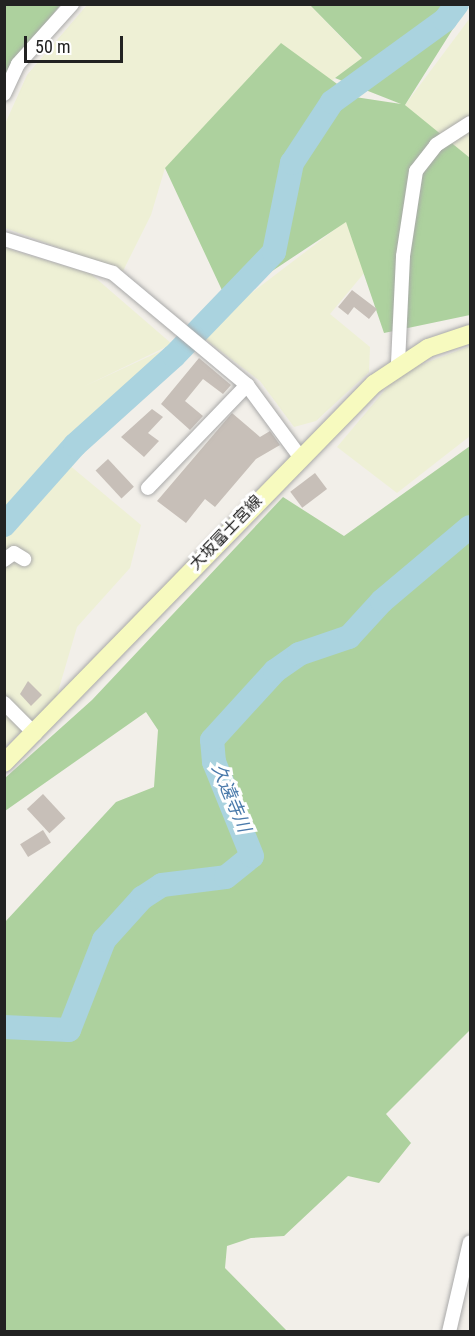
<!DOCTYPE html>
<html>
<head>
<meta charset="utf-8">
<style>
	body { margin:0 }
	#map { position:relative; width:475px; height:1336px; overflow:hidden; background:#f2efe9; font-family:"Roboto Condensed","Noto Sans JP",sans-serif }
	div>[style] { position:absolute }
	.farmland>* { inset:0; background:#eef0d5 }
	.forest>* { inset:0; background:#add19e }
	.river>* { height:24px; margin:-12px; padding:0 12px; transform-origin:12px; border-radius:12px; background:#aad3df }
	.building>* { inset:0; background:#c7bfb8; transform-origin:0 0 }
	.roads { filter:drop-shadow(0 0 2px #a9a9a9) drop-shadow(0 0 2px #a9a9a9) }
	.minor>* { height:14px; margin:-7px; padding:0 7px; transform-origin:7px; border-radius:7px; background:#fff }
	.secondary>* { height:18px; margin:-9px; padding:0 9px; transform-origin:9px; border-radius:9px; background:#f7fabf }
	span { translate:-50% -50%; white-space:nowrap; text-align:center; line-height:1.15; -webkit-text-stroke:6px #fff; paint-order:stroke }
	.street-label { font-size:16px; color:#222 }
	.water-label { font-size:18px; color:#4a7aab; font-style:italic }
	.frame { position:absolute; inset:0; border:6px solid #222; pointer-events:none }
	.scale { position:absolute; left:24px; top:36px; width:99px; height:27px; box-sizing:border-box; border:3px solid #222; border-top:0; padding-left:8px; font-size:18px; line-height:21px; white-space:nowrap; color:#222; -webkit-text-stroke:4px #fff; paint-order:stroke }
</style>
</head>
<body>
<div id="map">
	<div class="farmland">
		<div style="clip-path:polygon(87px 5px,310px 5px,362px 59px,330px 82px,165px 168px,151px 215px,123px 271px,5px 228px,5px 124px,27px 75px)"></div>
		<div style="clip-path:polygon(470px 18px,470px 172px,405px 105px)"></div>
		<div style="clip-path:polygon(346px 221px,365px 272px,330px 314px,370px 347px,369px 372px,316px 421px,294px 427px,260px 381px,205px 339px,229px 310px)"></div>
		<div style="clip-path:polygon(5px 248px,91px 274px,172px 344px,85px 386px,176px 344px,68px 464px,141px 525px,130px 568px,77px 627px,55px 702px,5px 746px)"></div>
		<div style="clip-path:polygon(470px 346px,470px 436px,397px 493px,337px 447px,390px 384px,412px 368px)"></div>
	</div>
	<div class="forest">
		<div style="clip-path:polygon(5px 5px,60px 5px,5px 77px)"></div>
		<div style="clip-path:polygon(310px 5px,468px 5px,405px 105px,470px 158px,470px 315px,384px 333px,346px 222px,227px 301px,165px 168px,281px 43px,355px 97px,401px 104px,335px 78px,362px 58px)"></div>
		<div style="clip-path:polygon(470px 446px,470px 1030px,386px 1114px,411px 1143px,379px 1183px,348px 1176px,284px 1236px,251px 1238px,227px 1246px,225px 1268px,287px 1331px,5px 1331px,5px 922px,116px 802px,154px 787px,158px 730px,146px 712px,5px 811px,5px 778px,92px 700px,283px 497px,344px 536px)"></div>
	</div>
	<div class="river">
		<div style="left:4px;top:525px;width:107px;rotate:-48.4deg"></div>
		<div style="left:75px;top:445px;width:133px;rotate:-42deg"></div>
		<div style="left:174px;top:356px;width:144px;rotate:-46.1deg"></div>
		<div style="left:274px;top:252px;width:91px;rotate:-78.6deg"></div>
		<div style="left:292px;top:163px;width:73px;rotate:-56.7deg"></div>
		<div style="left:332px;top:102px;width:140px;rotate:-36deg"></div>
		<div style="left:445px;top:20px;width:20px;rotate:-53deg"></div>
		<div style="left:4px;top:1027px;width:65px;rotate:2.6deg"></div>
		<div style="left:69px;top:1030px;width:97px;rotate:-68.7deg"></div>
		<div style="left:104px;top:940px;width:57px;rotate:-47.9deg"></div>
		<div style="left:142px;top:898px;width:24px;rotate:-33deg"></div>
		<div style="left:162px;top:885px;width:64px;rotate:-7.1deg"></div>
		<div style="left:226px;top:877px;width:33px;rotate:-39deg"></div>
		<div style="left:252px;top:856px;width:101px;rotate:-112deg"></div>
		<div style="left:214px;top:762px;width:22px;rotate:-95deg"></div>
		<div style="left:212px;top:740px;width:93px;rotate:-47.6deg"></div>
		<div style="left:275px;top:671px;width:29px;rotate:-35deg"></div>
		<div style="left:299px;top:654px;width:53px;rotate:-18.8deg"></div>
		<div style="left:349px;top:637px;width:49px;rotate:-47.5deg"></div>
		<div style="left:382px;top:601px;width:115px;rotate:-40.1deg"></div>
	</div>
	<div class="building">
		<div style="clip-path:polygon(352px 290px,377px 309px,369px 319px,354px 307px,348px 315px,338px 307px)"></div>
		<div style="clip-path:polygon(199px 358px,231px 385px,223px 394px,203px 379px,185px 401px,203px 416px,190px 430px,161px 404px)"></div>
		<div style="clip-path:polygon(152px 409px,163px 417px,148px 433px,159px 441px,144px 457px,121px 437px)"></div>
		<div style="clip-path:polygon(232px 413px,260px 437px,270px 431px,280px 445px,256px 459px,215px 507px,205px 499px,186px 523px,157px 501px)"></div>
		<div style="left:108px;top:459px;width:38px;height:17px;rotate:47deg"></div>
		<div style="left:315px;top:473px;width:20px;height:31px;rotate:53deg"></div>
		<div style="clip-path:polygon(28px 681px,42px 695px,31px 706px,20px 694px)"></div>
		<div style="left:43px;top:794px;width:33px;height:22px;rotate:47deg"></div>
		<div style="left:43px;top:830px;width:15px;height:27px;rotate:58deg"></div>
	</div>
	<div class="roads">
		<div class="minor">
			<div style="left:4px;top:94px;width:33px;rotate:-65deg"></div>
			<div style="left:18px;top:64px;width:81px;rotate:-48deg"></div>
			<div style="left:4px;top:239px;width:114px;rotate:17.3deg"></div>
			<div style="left:113px;top:273px;width:175px;rotate:39.9deg"></div>
			<div style="left:247px;top:385px;width:89px;rotate:53.6deg"></div>
			<div style="left:398px;top:363px;width:107px;rotate:-87.3deg"></div>
			<div style="left:403px;top:256px;width:86px;rotate:-81.3deg"></div>
			<div style="left:416px;top:171px;width:33px;rotate:-52deg"></div>
			<div style="left:436px;top:145px;width:40px;rotate:-32.9deg"></div>
			<div style="left:148px;top:488px;width:143px;rotate:-46.1deg"></div>
			<div style="left:4px;top:560px;width:12px;rotate:-35deg"></div>
			<div style="left:14px;top:553px;width:12px;rotate:31deg"></div>
			<div style="left:4px;top:703px;width:44px;rotate:45deg"></div>
			<div style="left:449px;top:1332px;width:92px;rotate:-76.9deg"></div>
		</div>
		<div class="secondary">
			<div style="left:4px;top:763px;width:530px;rotate:-45.69deg"></div>
			<div style="left:374px;top:384px;width:65px;rotate:-33.7deg"></div>
			<div style="left:428px;top:348px;width:44px;rotate:-18.4deg"></div>
		</div>
	</div>
	<div class="street-label">
		<span style="left:226px;top:533px;rotate:-46deg">大坂富士宮線</span>
	</div>
	<div class="water-label">
		<span style="left:231px;top:798px;rotate:67deg">久遠寺川</span>
	</div>
	<div class="frame"></div>
	<div class="scale">50 m</div>
</div>
</body>
</html>
